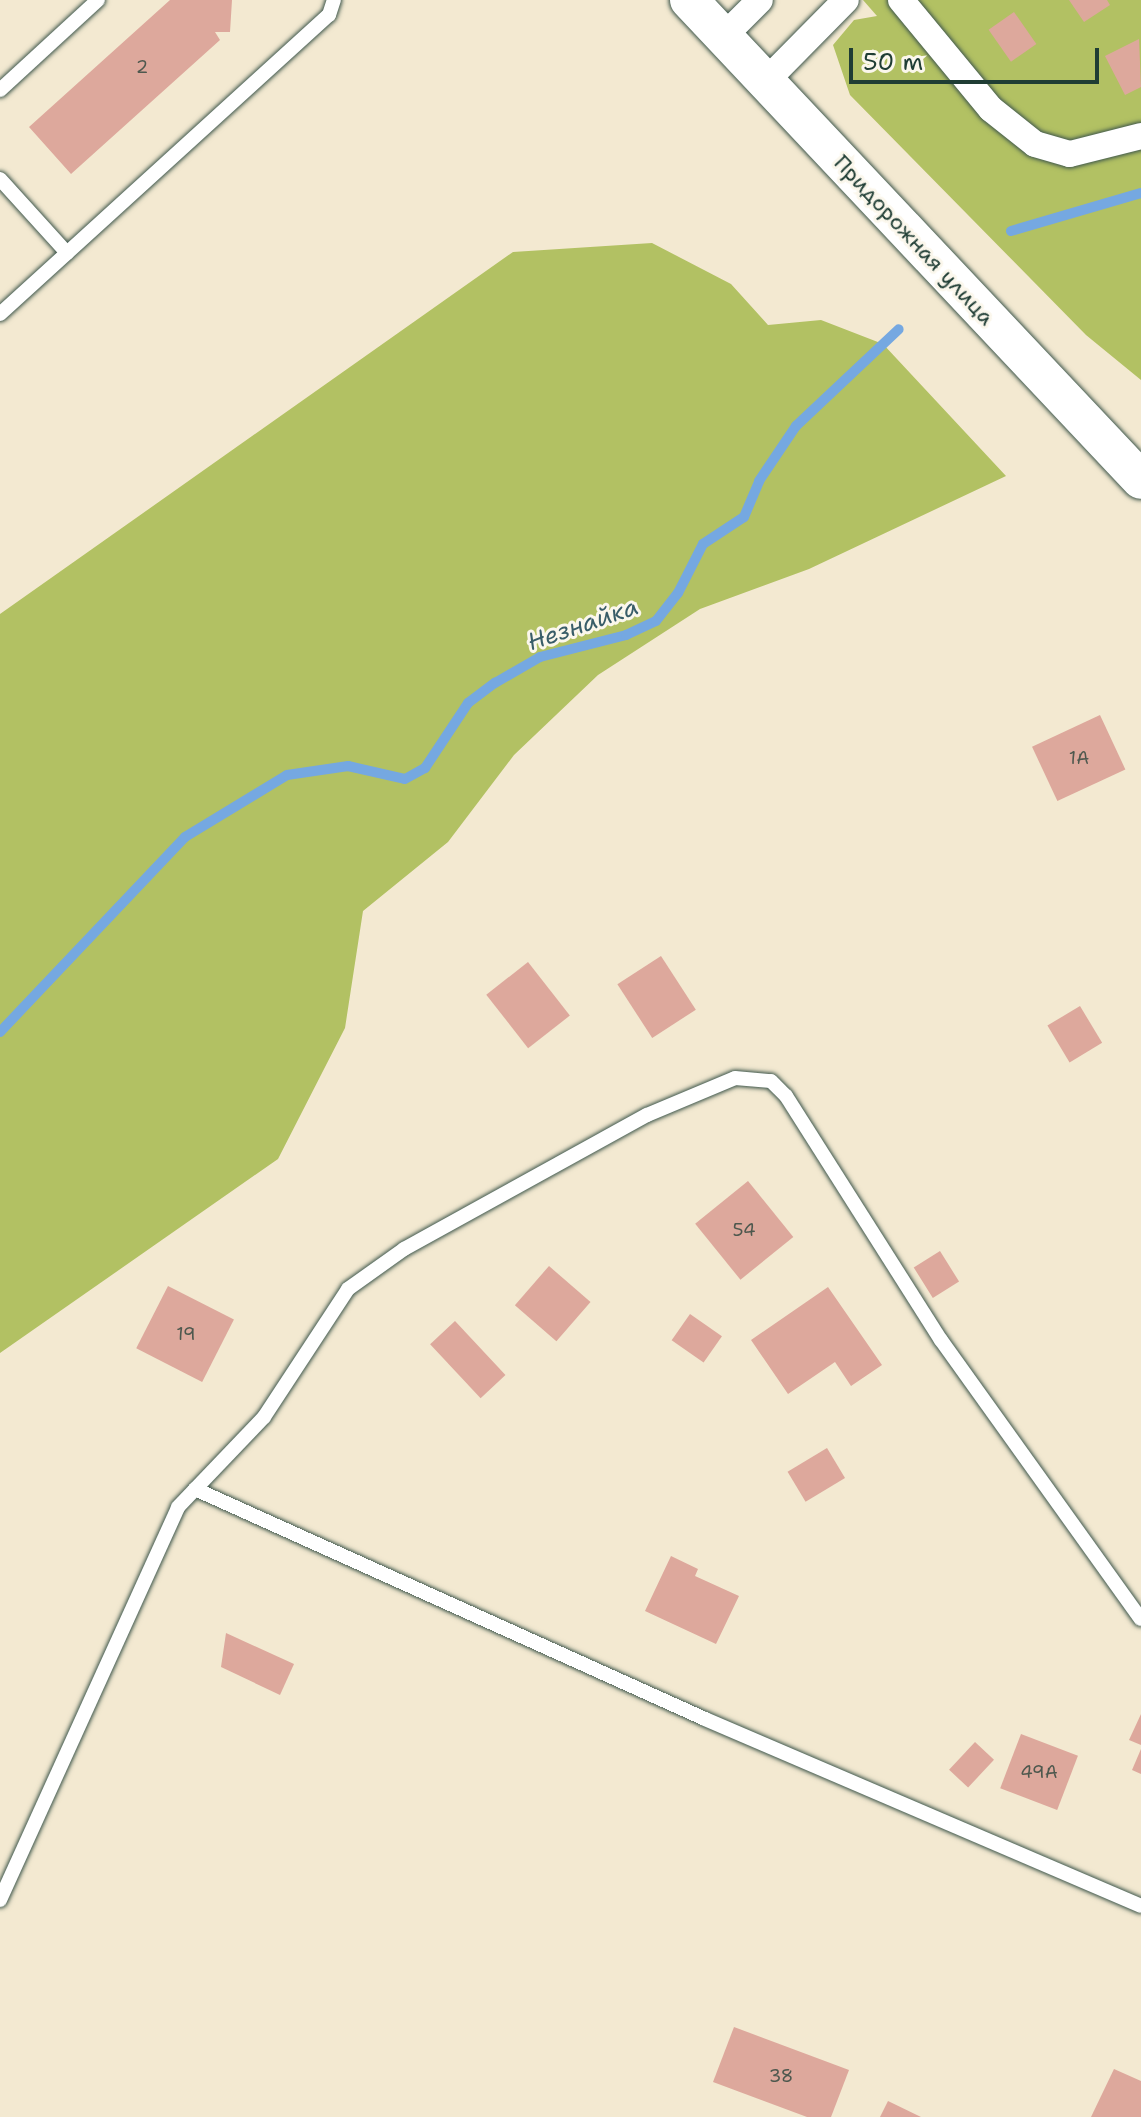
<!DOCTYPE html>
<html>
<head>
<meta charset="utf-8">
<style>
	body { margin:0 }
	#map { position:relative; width:1141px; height:2117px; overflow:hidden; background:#f3e9d1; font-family:"Shantell Sans",sans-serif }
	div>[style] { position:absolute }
	.green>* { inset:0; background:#b2c163 }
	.stream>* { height:10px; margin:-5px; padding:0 5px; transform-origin:5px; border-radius:5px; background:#75a8e1 }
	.building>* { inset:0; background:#dda89c; transform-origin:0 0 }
	.roads { filter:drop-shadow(0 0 2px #3f574c) drop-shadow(0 0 2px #3f574c) }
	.lane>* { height:14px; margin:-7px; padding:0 7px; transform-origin:7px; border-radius:7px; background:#fff }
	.street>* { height:26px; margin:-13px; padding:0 13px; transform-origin:13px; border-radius:13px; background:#fff }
	.secondary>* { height:38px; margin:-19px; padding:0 19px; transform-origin:19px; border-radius:19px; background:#fff }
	span { translate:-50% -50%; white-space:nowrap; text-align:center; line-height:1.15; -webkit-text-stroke:6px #fbf7ec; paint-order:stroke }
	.number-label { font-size:18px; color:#4e584e }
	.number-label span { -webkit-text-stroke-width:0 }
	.street-label { font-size:22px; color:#1f3d34 }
	.water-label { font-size:24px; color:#395d68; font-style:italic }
	.scale { position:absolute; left:849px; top:48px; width:250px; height:36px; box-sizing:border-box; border:4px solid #1f3d34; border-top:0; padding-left:10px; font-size:24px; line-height:28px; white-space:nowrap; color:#1f3d34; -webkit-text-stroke:6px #fbf7ec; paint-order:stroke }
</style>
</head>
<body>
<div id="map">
	<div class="green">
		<div style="clip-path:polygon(863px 0,1141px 0,1141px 380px,1086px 335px,850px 95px,833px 45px,854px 20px,877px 16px)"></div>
		<div style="clip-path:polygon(652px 243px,731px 284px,768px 325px,821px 320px,883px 344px,1006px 476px,809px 569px,700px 609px,598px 675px,514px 755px,448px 842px,363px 911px,345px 1028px,278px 1159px,0 1353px,0 614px,513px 252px)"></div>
	</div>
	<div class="stream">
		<div style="left:1011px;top:231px;width:135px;rotate:-16.3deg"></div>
		<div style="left:0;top:1032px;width:269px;rotate:-46.5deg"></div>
		<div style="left:185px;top:837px;width:119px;rotate:-31.3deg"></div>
		<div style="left:287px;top:775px;width:62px;rotate:-8.4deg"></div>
		<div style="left:348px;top:766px;width:58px;rotate:12.8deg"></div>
		<div style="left:405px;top:779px;width:23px;rotate:-29deg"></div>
		<div style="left:425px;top:768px;width:78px;rotate:-56.5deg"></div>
		<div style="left:468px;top:703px;width:34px;rotate:-37deg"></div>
		<div style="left:495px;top:683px;width:52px;rotate:-30deg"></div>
		<div style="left:540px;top:657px;width:89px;rotate:-14.3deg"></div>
		<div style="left:626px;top:635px;width:33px;rotate:-25deg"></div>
		<div style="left:656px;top:621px;width:36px;rotate:-52deg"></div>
		<div style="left:678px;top:593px;width:55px;rotate:-63deg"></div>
		<div style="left:703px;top:544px;width:49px;rotate:-33.4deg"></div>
		<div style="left:744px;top:517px;width:39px;rotate:-67deg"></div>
		<div style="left:759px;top:481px;width:66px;rotate:-56.1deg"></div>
		<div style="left:796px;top:426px;width:141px;rotate:-43.3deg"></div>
	</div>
	<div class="building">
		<div style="clip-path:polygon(170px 0,232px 0,230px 32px,215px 32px,220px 40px,71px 174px,29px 127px)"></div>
		<div style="clip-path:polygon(1069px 0,1107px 0,1110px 5px,1084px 22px)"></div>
		<div style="left:1014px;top:12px;width:39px;height:31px;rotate:55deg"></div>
		<div style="clip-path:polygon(1139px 39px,1141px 87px,1125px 95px,1105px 56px)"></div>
		<div style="left:1100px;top:715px;width:60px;height:75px;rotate:65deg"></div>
		<div style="left:661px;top:956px;width:64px;height:52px;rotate:57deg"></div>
		<div style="left:528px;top:962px;width:68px;height:53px;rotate:52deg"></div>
		<div style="left:1080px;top:1006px;width:43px;height:38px;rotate:59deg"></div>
		<div style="left:748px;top:1181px;width:72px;height:68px;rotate:51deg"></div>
		<div style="left:940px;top:1251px;width:36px;height:31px;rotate:58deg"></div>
		<div style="left:549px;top:1266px;width:55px;height:52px;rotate:41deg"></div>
		<div style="left:168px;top:1286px;width:74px;height:70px;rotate:27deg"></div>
		<div style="clip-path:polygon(828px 1287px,882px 1365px,851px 1386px,835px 1362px,788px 1394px,751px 1340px)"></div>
		<div style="left:690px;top:1314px;width:39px;height:32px;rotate:35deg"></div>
		<div style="left:455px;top:1321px;width:74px;height:34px;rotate:47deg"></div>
		<div style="left:827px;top:1448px;width:35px;height:46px;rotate:59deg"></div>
		<div style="clip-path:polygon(671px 1556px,698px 1569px,695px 1576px,739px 1596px,716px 1644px,645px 1611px)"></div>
		<div style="clip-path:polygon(226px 1633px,294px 1664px,280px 1695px,221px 1667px)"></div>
		<div style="clip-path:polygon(1141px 1714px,1141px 1745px,1129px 1740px)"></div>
		<div style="left:1021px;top:1734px;width:61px;height:58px;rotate:21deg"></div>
		<div style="left:975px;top:1742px;width:26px;height:38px;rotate:43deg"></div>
		<div style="clip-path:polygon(1141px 1749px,1141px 1774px,1132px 1770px)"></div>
		<div style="clip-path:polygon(734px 2027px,849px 2070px,831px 2117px,807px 2117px,713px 2082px)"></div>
		<div style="clip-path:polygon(1114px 2069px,1141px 2081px,1141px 2117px,1091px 2117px)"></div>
		<div style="clip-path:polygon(888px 2101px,921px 2117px,880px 2117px)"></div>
	</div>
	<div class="roads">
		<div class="lane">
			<div style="left:0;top:90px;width:133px;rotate:-42.6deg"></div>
			<div style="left:0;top:179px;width:100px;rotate:47.8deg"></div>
			<div style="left:0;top:314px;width:445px;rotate:-42.3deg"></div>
			<div style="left:329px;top:15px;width:16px;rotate:-72deg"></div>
			<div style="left:195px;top:1489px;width:559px;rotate:24.27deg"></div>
			<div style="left:705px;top:1719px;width:474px;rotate:23.2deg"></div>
			<div style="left:0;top:1900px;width:431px;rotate:-65.6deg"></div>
			<div style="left:178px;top:1507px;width:124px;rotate:-46.3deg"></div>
			<div style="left:264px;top:1417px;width:153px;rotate:-56.7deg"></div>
			<div style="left:348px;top:1289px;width:69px;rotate:-35.5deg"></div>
			<div style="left:404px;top:1249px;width:277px;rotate:-28.9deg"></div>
			<div style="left:647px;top:1115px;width:95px;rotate:-22.8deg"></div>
			<div style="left:735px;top:1078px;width:36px;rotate:5deg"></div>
			<div style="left:771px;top:1081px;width:21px;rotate:45deg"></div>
			<div style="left:786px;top:1096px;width:289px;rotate:57.6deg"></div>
			<div style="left:941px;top:1340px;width:343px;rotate:54.4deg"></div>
		</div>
		<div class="street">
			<div style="left:901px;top:0;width:141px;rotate:50.5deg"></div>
			<div style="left:991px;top:109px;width:56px;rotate:38.5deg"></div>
			<div style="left:1035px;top:144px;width:36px;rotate:16deg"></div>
			<div style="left:1070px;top:154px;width:73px;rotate:-14.2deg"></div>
			<div style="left:723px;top:37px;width:52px;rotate:-45deg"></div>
			<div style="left:765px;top:82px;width:115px;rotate:-45.4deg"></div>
		</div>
		<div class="secondary">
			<div style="left:689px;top:0;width:659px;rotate:46.72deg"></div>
		</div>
	</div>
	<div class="number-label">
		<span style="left:142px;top:67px">2</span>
		<span style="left:1079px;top:758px">1А</span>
		<span style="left:744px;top:1230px">54</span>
		<span style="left:186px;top:1334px">19</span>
		<span style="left:1039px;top:1772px">49А</span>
		<span style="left:781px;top:2076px">38</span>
	</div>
	<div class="street-label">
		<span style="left:914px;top:240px;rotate:47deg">Придорожная улица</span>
	</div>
	<div class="water-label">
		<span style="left:583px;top:625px;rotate:-19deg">Незнайка</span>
	</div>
	<div class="scale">50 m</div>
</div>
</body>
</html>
